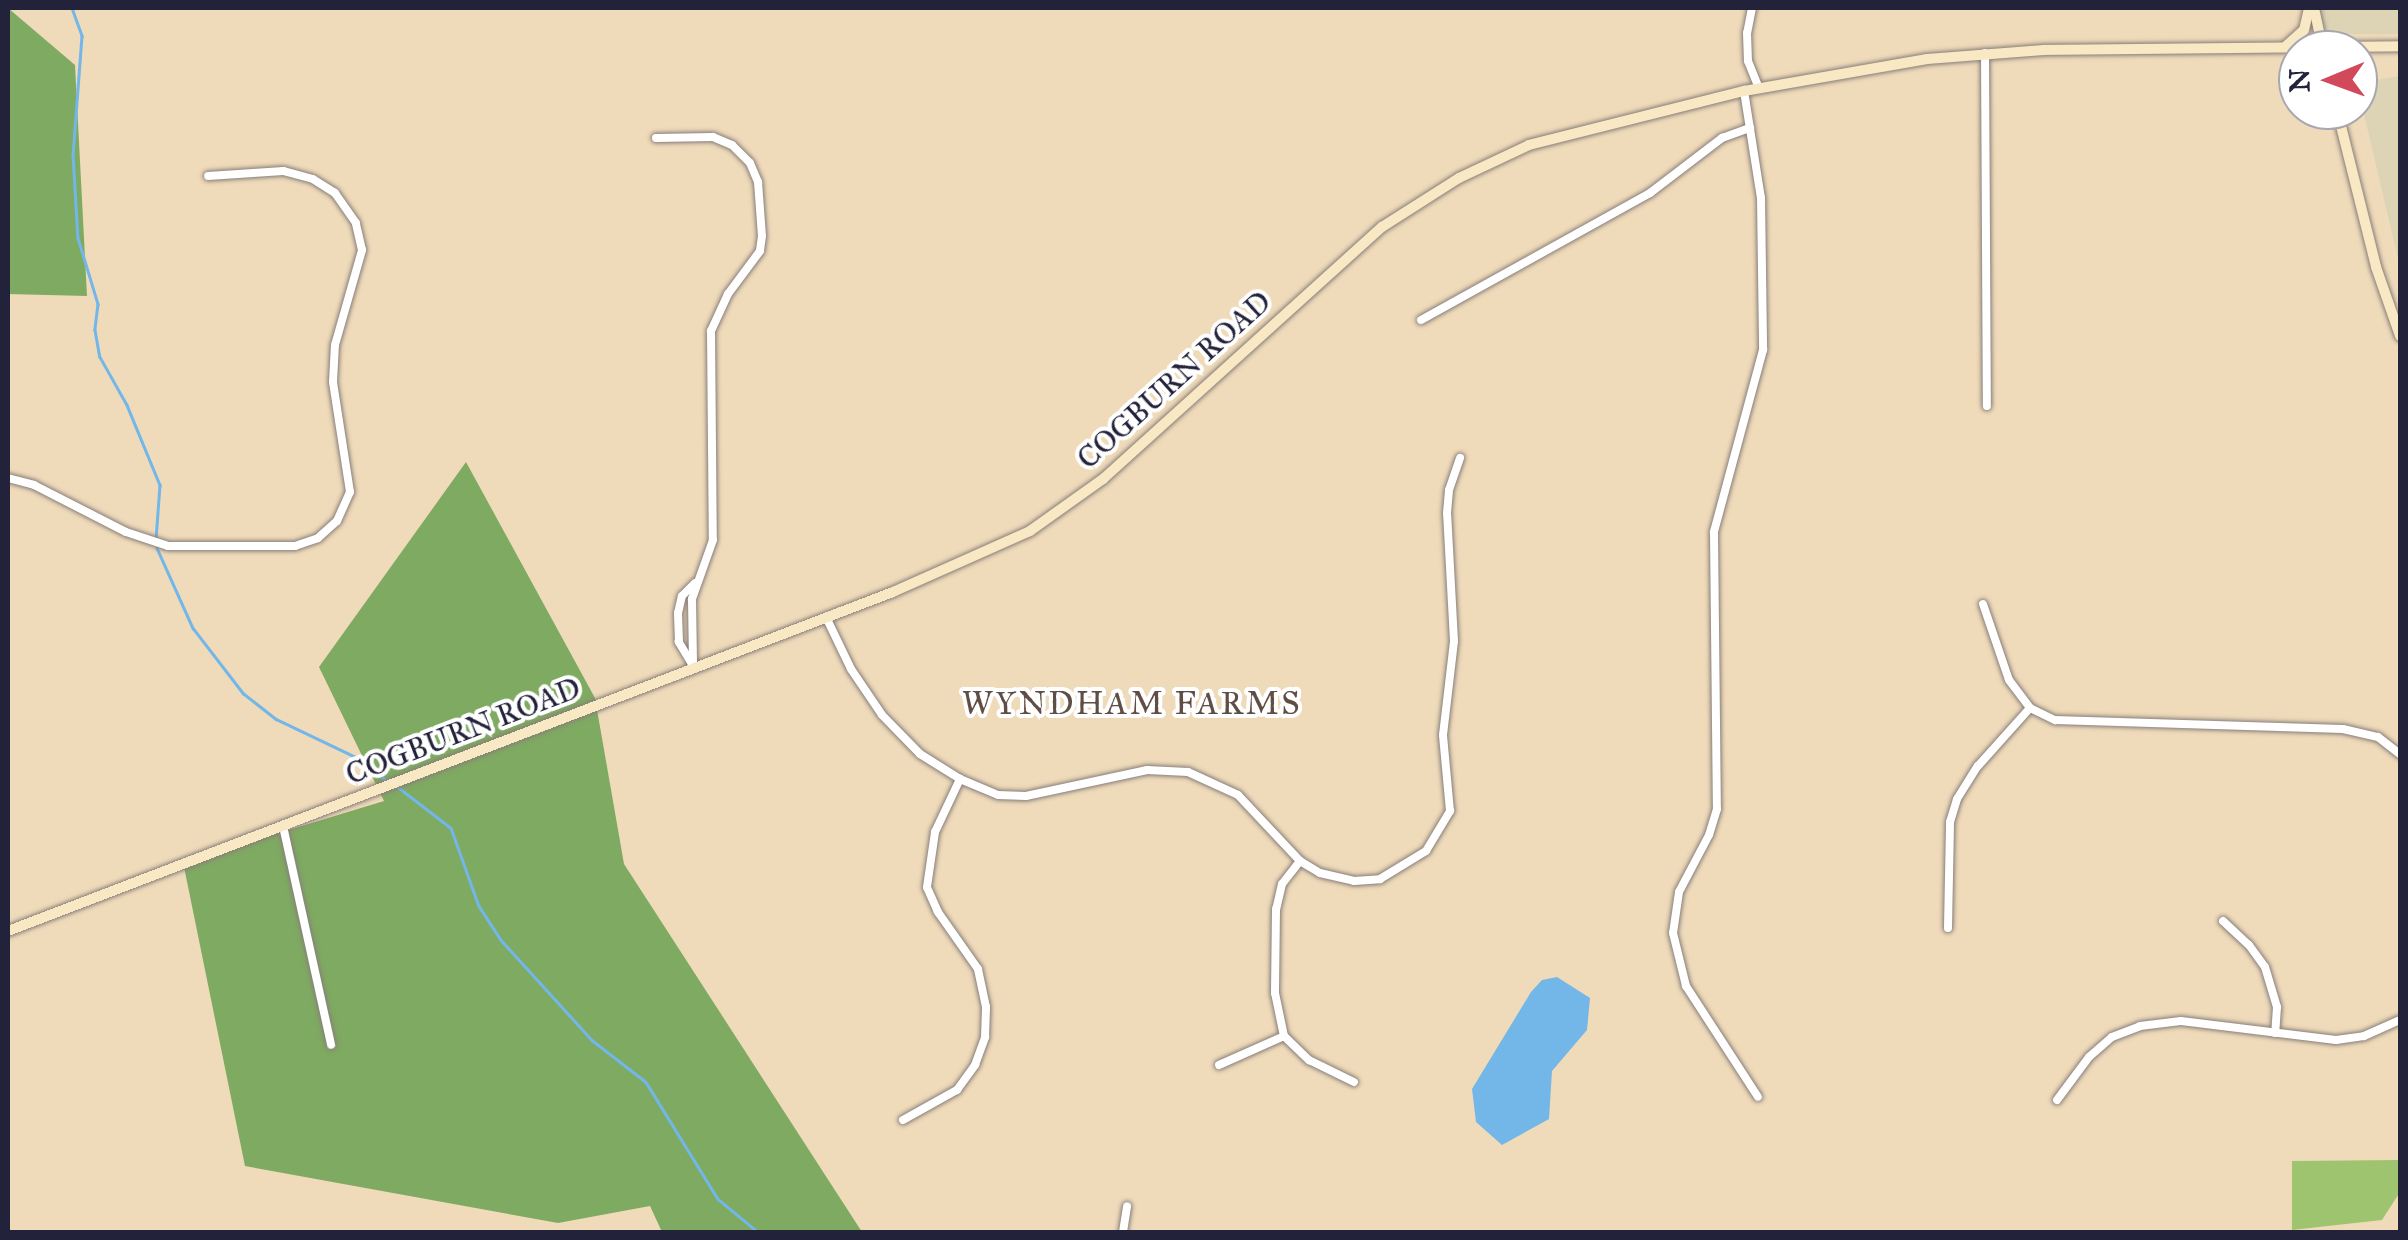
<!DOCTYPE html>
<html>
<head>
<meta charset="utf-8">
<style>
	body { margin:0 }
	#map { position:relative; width:2408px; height:1240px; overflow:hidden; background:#efdbba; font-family:"IM FELL Great Primer",serif }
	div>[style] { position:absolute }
	.built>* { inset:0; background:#ddd4b5; transform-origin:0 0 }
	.green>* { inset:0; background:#9fc46f }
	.forest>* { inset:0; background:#7faa62 }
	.water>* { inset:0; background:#73b6e8 }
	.stream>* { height:2.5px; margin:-1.25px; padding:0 1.25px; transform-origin:1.25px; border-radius:1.25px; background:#73b6e8 }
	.roads { filter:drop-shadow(0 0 2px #887e7a) drop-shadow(0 0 2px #887e7a) }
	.street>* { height:8px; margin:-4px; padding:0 4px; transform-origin:4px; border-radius:4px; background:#fff }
	.secondary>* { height:10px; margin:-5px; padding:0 5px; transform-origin:5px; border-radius:5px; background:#f8e8c3 }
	span { translate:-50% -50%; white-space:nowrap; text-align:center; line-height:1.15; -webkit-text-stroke:8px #fff; paint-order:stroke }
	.street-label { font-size:30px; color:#22223b }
	.neighbourhood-label { font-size:32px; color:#604d44; letter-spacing:2.5px }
	.frame { position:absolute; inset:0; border:10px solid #22223b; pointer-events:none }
	.north { position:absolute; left:2278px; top:30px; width:100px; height:100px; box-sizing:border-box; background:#fff; border:2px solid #a7a7b1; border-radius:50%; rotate:269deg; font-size:28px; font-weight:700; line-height:40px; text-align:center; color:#22223b }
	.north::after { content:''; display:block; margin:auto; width:35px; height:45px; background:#d1495b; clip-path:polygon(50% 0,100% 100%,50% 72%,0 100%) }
</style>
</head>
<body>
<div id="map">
	<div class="built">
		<div style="left:2315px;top:8px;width:85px;height:26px"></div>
		<div style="clip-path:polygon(2400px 76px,2400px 267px,2358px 89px,2358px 83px)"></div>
	</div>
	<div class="green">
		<div style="clip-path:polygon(2400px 1160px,2400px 1192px,2382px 1220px,2292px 1230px,2292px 1161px)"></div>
	</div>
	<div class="forest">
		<div style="clip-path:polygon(8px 8px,75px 65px,87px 296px,8px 294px)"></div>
		<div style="clip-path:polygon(466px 462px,595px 698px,624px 864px,862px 1232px,662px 1232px,650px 1206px,558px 1223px,245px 1166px,183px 862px,384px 801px,319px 667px)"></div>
	</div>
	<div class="water">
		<div style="clip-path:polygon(1557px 977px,1590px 998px,1587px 1030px,1552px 1071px,1549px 1119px,1502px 1145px,1476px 1122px,1472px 1089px,1531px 992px,1542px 980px)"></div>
	</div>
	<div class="stream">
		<div style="left:72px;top:8px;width:30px;rotate:70deg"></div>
		<div style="left:82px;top:36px;width:119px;rotate:94.3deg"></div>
		<div style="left:73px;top:155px;width:83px;rotate:86.6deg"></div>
		<div style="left:78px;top:238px;width:69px;rotate:73.1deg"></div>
		<div style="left:98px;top:304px;width:26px;rotate:97deg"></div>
		<div style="left:95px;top:330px;width:27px;rotate:80deg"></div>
		<div style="left:100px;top:357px;width:55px;rotate:60.6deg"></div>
		<div style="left:127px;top:405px;width:87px;rotate:67.6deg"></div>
		<div style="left:160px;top:485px;width:55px;rotate:94.2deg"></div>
		<div style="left:157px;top:548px;width:88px;rotate:65.8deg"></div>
		<div style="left:193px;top:628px;width:82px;rotate:52.4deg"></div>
		<div style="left:243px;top:693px;width:42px;rotate:38.2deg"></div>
		<div style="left:276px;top:719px;width:98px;rotate:25.5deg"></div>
		<div style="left:364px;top:761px;width:30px;rotate:41deg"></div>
		<div style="left:398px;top:787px;width:67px;rotate:37.7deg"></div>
		<div style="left:451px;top:828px;width:83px;rotate:70.3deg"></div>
		<div style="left:479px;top:906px;width:40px;rotate:57.1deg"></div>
		<div style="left:501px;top:940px;width:135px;rotate:47.7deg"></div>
		<div style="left:592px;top:1040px;width:68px;rotate:37.9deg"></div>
		<div style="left:646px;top:1082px;width:137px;rotate:58.4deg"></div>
		<div style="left:718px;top:1199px;width:52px;rotate:39.5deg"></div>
	</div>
	<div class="roads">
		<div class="street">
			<div style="left:1752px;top:8px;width:25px;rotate:101deg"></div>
			<div style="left:1747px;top:33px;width:28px;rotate:88deg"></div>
			<div style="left:1748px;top:61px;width:29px;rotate:68deg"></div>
			<div style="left:1985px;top:53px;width:353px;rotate:89.7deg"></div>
			<div style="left:1744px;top:91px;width:108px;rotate:81deg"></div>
			<div style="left:1761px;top:198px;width:152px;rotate:89.2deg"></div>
			<div style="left:1763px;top:350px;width:188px;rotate:105.1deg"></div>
			<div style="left:1714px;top:532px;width:277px;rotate:89.4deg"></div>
			<div style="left:1717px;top:809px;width:27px;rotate:107deg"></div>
			<div style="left:1709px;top:835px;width:64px;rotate:117.8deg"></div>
			<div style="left:1679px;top:892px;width:41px;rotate:98.3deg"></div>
			<div style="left:1673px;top:933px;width:55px;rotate:76.2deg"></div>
			<div style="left:1686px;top:986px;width:132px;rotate:57deg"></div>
			<div style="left:656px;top:138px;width:57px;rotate:-1deg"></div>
			<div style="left:713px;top:137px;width:21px;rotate:23deg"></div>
			<div style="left:732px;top:145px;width:25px;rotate:45deg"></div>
			<div style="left:750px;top:163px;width:21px;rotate:67deg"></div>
			<div style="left:758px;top:182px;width:54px;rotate:85.8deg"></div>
			<div style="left:762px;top:236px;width:15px;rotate:98deg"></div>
			<div style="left:760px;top:251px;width:54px;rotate:126.7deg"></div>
			<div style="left:728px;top:294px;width:41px;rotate:114.7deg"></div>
			<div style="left:711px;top:331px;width:209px;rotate:89.5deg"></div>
			<div style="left:713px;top:540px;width:63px;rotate:109.6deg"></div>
			<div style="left:692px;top:599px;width:66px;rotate:89.1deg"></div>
			<div style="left:1421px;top:320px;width:262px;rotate:-29deg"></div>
			<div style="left:1650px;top:193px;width:91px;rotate:-37.4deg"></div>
			<div style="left:1722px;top:138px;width:30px;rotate:-20deg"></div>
			<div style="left:8px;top:478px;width:27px;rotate:15deg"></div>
			<div style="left:34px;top:485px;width:103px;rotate:27.1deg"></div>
			<div style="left:126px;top:532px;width:44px;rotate:18.4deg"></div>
			<div style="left:168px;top:546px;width:127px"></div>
			<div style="left:295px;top:546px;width:24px;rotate:-19deg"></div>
			<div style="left:318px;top:538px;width:25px;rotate:-42deg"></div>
			<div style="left:337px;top:521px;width:32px;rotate:-66deg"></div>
			<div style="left:350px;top:492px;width:111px;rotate:-98.8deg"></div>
			<div style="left:333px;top:382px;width:37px;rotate:-87deg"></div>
			<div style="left:335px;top:345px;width:99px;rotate:-74.1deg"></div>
			<div style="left:362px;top:250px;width:28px;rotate:-103deg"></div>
			<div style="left:356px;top:223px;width:37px;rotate:-125deg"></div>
			<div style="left:335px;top:193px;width:26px;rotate:-148deg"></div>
			<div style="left:313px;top:179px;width:31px;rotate:-165deg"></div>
			<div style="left:283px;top:171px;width:75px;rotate:176.2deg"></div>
			<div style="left:1983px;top:604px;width:80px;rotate:71.1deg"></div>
			<div style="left:2009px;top:680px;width:35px;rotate:53deg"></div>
			<div style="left:2030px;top:708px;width:28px;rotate:26deg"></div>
			<div style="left:2055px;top:720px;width:288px;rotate:1.8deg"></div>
			<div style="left:2343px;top:729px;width:36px;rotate:13deg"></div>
			<div style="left:2378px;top:737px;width:28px;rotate:38deg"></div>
			<div style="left:826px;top:617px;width:58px;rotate:64.3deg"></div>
			<div style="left:851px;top:669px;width:55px;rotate:56deg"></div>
			<div style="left:882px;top:715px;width:54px;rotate:45.7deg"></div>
			<div style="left:920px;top:754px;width:47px;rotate:32deg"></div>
			<div style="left:960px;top:779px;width:41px;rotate:22.8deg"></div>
			<div style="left:998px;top:795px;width:28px;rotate:2deg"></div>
			<div style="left:1026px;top:796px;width:124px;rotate:-12.1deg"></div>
			<div style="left:1147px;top:770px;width:41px;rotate:2.8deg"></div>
			<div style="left:1188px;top:772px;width:55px;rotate:24.7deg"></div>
			<div style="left:1238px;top:795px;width:91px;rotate:46.8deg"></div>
			<div style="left:1300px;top:861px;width:23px;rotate:31deg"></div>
			<div style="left:1320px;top:873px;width:35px;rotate:13deg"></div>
			<div style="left:1354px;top:881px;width:26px;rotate:-4deg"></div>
			<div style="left:1380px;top:879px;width:54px;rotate:-31.3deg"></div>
			<div style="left:1426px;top:851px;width:47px;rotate:-59deg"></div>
			<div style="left:1450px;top:811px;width:76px;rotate:-95.3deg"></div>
			<div style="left:1443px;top:735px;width:95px;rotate:-83.3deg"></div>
			<div style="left:1454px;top:641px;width:128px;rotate:-93.1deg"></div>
			<div style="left:1447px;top:513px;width:23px;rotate:-85deg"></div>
			<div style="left:1449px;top:490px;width:34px;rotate:-71deg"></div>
			<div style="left:692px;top:664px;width:26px;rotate:-121deg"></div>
			<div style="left:679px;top:642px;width:29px;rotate:-92deg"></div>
			<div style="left:678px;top:613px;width:17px;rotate:-77deg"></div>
			<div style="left:682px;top:596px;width:18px;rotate:-45deg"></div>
			<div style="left:283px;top:826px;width:224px;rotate:77.6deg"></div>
			<div style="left:1300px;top:861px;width:29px;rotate:128deg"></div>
			<div style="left:1282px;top:884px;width:26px;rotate:103deg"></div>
			<div style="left:1276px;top:909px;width:84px;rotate:90.7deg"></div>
			<div style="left:1275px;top:993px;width:44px;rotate:78.2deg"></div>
			<div style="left:1284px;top:1036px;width:35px;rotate:44deg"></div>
			<div style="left:1309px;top:1060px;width:50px;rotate:26.1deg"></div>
			<div style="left:2223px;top:921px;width:35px;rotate:43deg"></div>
			<div style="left:2249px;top:945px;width:27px;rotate:54deg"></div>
			<div style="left:2265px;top:967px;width:42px;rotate:73.3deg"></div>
			<div style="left:2277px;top:1007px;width:26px;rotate:94deg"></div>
			<div style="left:1948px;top:928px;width:106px;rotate:-88.9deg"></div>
			<div style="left:1950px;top:822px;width:24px;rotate:-73deg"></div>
			<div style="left:1957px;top:799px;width:39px;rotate:-58deg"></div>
			<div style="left:1978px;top:766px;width:78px;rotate:-48.1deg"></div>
			<div style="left:1219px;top:1065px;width:71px;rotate:-24deg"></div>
			<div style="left:2057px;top:1100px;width:54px;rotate:-53.3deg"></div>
			<div style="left:2089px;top:1057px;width:30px;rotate:-41deg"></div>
			<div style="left:2112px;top:1037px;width:30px;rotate:-21deg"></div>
			<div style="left:2140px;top:1026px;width:41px;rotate:-7deg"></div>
			<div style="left:2181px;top:1021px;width:156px;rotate:7deg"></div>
			<div style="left:2336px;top:1040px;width:28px;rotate:-8deg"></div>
			<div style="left:2364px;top:1036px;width:39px;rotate:-24deg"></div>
			<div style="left:903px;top:1120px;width:62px;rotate:-29.1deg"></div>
			<div style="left:957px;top:1090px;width:31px;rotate:-54deg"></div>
			<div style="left:975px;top:1065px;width:30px;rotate:-70deg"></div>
			<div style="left:985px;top:1037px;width:30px;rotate:-88deg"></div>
			<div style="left:986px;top:1007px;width:39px;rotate:-102deg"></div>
			<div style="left:978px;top:969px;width:70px;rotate:-125.1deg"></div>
			<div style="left:938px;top:912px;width:27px;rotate:-114deg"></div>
			<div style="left:927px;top:887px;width:56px;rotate:-81.7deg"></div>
			<div style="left:935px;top:832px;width:59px;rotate:-64.7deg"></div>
			<div style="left:1123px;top:1232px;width:26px;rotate:-81deg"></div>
		</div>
		<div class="secondary">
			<div style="left:2314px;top:8px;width:43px;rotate:77.9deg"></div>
			<div style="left:2285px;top:47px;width:25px;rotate:-42deg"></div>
			<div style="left:2304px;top:30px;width:23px;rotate:-77deg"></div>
			<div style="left:2337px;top:110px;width:162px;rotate:76deg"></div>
			<div style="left:2376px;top:267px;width:73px;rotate:70.8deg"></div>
			<div style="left:8px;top:931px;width:948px;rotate:-20.96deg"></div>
			<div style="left:893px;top:592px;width:150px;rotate:-24deg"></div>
			<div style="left:1030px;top:531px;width:90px;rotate:-35.5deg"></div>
			<div style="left:1103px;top:479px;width:376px;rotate:-42.1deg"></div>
			<div style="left:1382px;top:227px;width:91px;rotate:-32.5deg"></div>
			<div style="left:1459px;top:178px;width:77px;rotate:-25.2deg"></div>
			<div style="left:1529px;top:145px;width:222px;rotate:-14.1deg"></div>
			<div style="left:1744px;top:91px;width:186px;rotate:-9.9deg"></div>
			<div style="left:1927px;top:59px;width:117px;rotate:-4.4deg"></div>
			<div style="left:2044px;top:50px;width:356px;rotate:-0.6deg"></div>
		</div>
	</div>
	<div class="street-label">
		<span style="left:1174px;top:380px;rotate:-42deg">COGBURN ROAD</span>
		<span style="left:463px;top:731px;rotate:-21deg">COGBURN ROAD</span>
	</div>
	<div class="neighbourhood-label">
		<span style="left:1132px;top:704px">WYNDHAM FARMS</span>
	</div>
	<div class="frame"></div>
	<div class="north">N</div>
</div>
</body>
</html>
